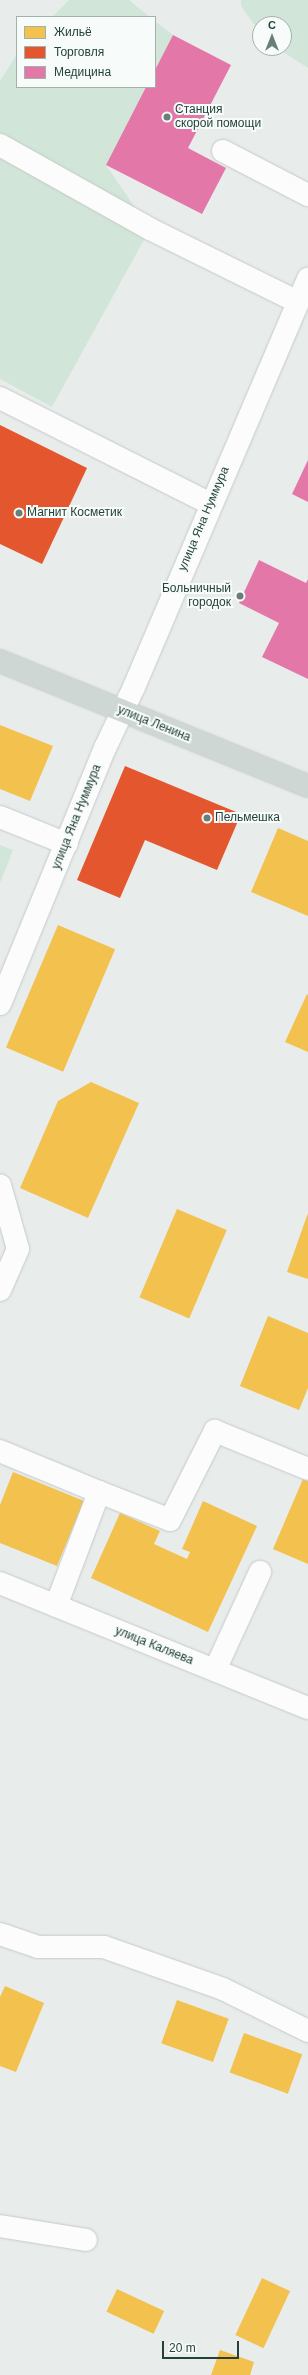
<!DOCTYPE html>
<html>
<head>
<meta charset="utf-8">
<style>
	body { margin:0 }
	#map { position:relative; width:308px; height:2375px; overflow:hidden; background:#e8edeb; font-family:Helvetica,sans-serif }
	div>[style] { position:absolute }
	.green>* { inset:0; background:#d1e6d8 }
	.homes>* { inset:0; background:#f2c14e; transform-origin:0 0 }
	.shops>* { inset:0; background:#e4572e }
	.health>* { inset:0; background:#e377a8 }
	.roads { filter:drop-shadow(0 0 1px #c5cac8) drop-shadow(0 0 1px #c5cac8) }
	.minor>* { height:22px; margin:-11px; padding:0 11px; transform-origin:11px; border-radius:11px; background:#fcfcfc }
	.major>* { height:22px; margin:-11px; padding:0 11px; transform-origin:11px; border-radius:11px; background:#cfd7d5 }
	.dots>* { width:11px; height:11px; translate:-50% -50%; box-sizing:border-box; border:2px solid #f7fbf9; border-radius:50% }
	span { translate:-50% -50%; white-space:nowrap; text-align:center; line-height:1.15; -webkit-text-stroke:4px #f7fbf9; paint-order:stroke }
	.poi-label { font-size:12px; color:#24423a }
	.left { translate:0 -50%; text-align:left }
	.right { translate:-100% -50%; text-align:right }
	.street-label { font-size:12px; color:#24423a }
	.legend { position:absolute; left:16px; top:16px; width:140px; height:72px; box-sizing:border-box; background:#f7fbf9; border:1px solid #a3b1ad; margin:0; padding:5px 7px; list-style:none; font-size:12px; color:#24423a }
	.legend li { display:flex; align-items:center; gap:8px; height:20px }
	.legend b { width:20px; border:1px solid #a3b1ad }
	.north { position:absolute; left:252px; top:16px; width:40px; height:40px; box-sizing:border-box; background:#f7fbf9; border:1px solid #a3b1ad; border-radius:50%; rotate:0deg; font-size:11px; font-weight:700; line-height:16px; text-align:center; color:#24423a }
	.north::after { content:''; display:block; margin:auto; width:14px; height:18px; background:#697e78; clip-path:polygon(50% 0,100% 100%,50% 72%,0 100%) }
	.scale { position:absolute; left:162px; top:2341px; width:77px; height:18px; box-sizing:border-box; border:2px solid #24423a; border-top:0; padding-left:5px; font-size:12px; line-height:14px; white-space:nowrap; color:#24423a; -webkit-text-stroke:3px #f7fbf9; paint-order:stroke }
</style>
</head>
<body>
<div id="map">
	<div class="green">
		<div style="clip-path:polygon(69px 0,129px 0,150px 17px,52px 17px)"></div>
		<div style="clip-path:polygon(241px 0,308px 0,308px 68px,277px 48px,284px 48px,284px 24px,260px 24px,260px 33px,241px 6px)"></div>
		<div style="clip-path:polygon(155px 21px,173px 35px,155px 70px)"></div>
		<div style="clip-path:polygon(17px 54px,17px 87px,146px 87px,106px 165px,150px 229px,52px 407px,0 379px,0 81px)"></div>
		<div style="clip-path:polygon(0 845px,13px 850px,0 883px)"></div>
	</div>
	<div class="homes">
		<div style="clip-path:polygon(0 725px,53px 746px,30px 801px,0 789px)"></div>
		<div style="clip-path:polygon(278px 828px,308px 841px,308px 916px,251px 892px)"></div>
		<div style="left:58px;top:925px;width:62px;height:133px;rotate:23deg"></div>
		<div style="clip-path:polygon(307px 994px,308px 995px,308px 1052px,285px 1042px)"></div>
		<div style="clip-path:polygon(91px 1082px,139px 1103px,88px 1218px,20px 1188px,58px 1101px)"></div>
		<div style="left:177px;top:1209px;width:54px;height:96px;rotate:23deg"></div>
		<div style="clip-path:polygon(308px 1213px,308px 1279px,287px 1272px)"></div>
		<div style="clip-path:polygon(268px 1316px,308px 1333px,308px 1388px,299px 1410px,240px 1386px)"></div>
		<div style="clip-path:polygon(13px 1472px,84px 1501px,57px 1566px,0 1543px,0 1505px)"></div>
		<div style="clip-path:polygon(303px 1479px,308px 1481px,308px 1564px,273px 1549px)"></div>
		<div style="clip-path:polygon(203px 1501px,257px 1526px,208px 1632px,91px 1578px,120px 1513px,160px 1531px,154px 1544px,187px 1559px,190px 1552px,182px 1549px)"></div>
		<div style="clip-path:polygon(5px 1986px,44px 2003px,16px 2072px,0 2066px,0 1997px)"></div>
		<div style="left:177px;top:2000px;width:55px;height:46px;rotate:20deg"></div>
		<div style="left:244px;top:2033px;width:62px;height:42px;rotate:20deg"></div>
		<div style="left:262px;top:2278px;width:31px;height:63px;rotate:25deg"></div>
		<div style="left:117px;top:2289px;width:52px;height:25px;rotate:25deg"></div>
		<div style="clip-path:polygon(220px 2350px,254px 2362px,250px 2375px,211px 2375px)"></div>
	</div>
	<div class="shops">
		<div style="clip-path:polygon(0 425px,87px 468px,42px 564px,0 544px)"></div>
		<div style="clip-path:polygon(125px 766px,241px 814px,217px 870px,145px 840px,120px 898px,77px 880px)"></div>
	</div>
	<div class="health">
		<div style="clip-path:polygon(173px 35px,231px 65px,188px 148px,226px 168px,202px 214px,106px 165px,146px 87px,155px 87px,155px 70px)"></div>
		<div style="clip-path:polygon(308px 460px,308px 502px,292px 494px)"></div>
		<div style="clip-path:polygon(259px 560px,306px 583px,308px 579px,308px 679px,262px 657px,279px 623px,239px 603px)"></div>
	</div>
	<div class="roads">
		<div class="minor">
			<div style="left:0;top:145px;width:172px;rotate:29.2deg"></div>
			<div style="left:150px;top:229px;width:163px;rotate:26.3deg"></div>
			<div style="left:223px;top:151px;width:96px;rotate:27.4deg"></div>
			<div style="left:0;top:398px;width:236px;rotate:26.7deg"></div>
			<div style="left:0;top:817px;width:72px;rotate:21.9deg"></div>
			<div style="left:0;top:1004px;width:279px;rotate:-67.7deg"></div>
			<div style="left:106px;top:746px;width:65px;rotate:-64.6deg"></div>
			<div style="left:134px;top:687px;width:444px;rotate:-66.9deg"></div>
			<div style="left:0;top:1290px;width:45px;rotate:-66.3deg"></div>
			<div style="left:18px;top:1249px;width:66px;rotate:-105.7deg"></div>
			<div style="left:0;top:1451px;width:107px;rotate:22.5deg"></div>
			<div style="left:0;top:1583px;width:332px;rotate:22.1deg"></div>
			<div style="left:56px;top:1606px;width:122px;rotate:-69.3deg"></div>
			<div style="left:99px;top:1492px;width:76px;rotate:21.5deg"></div>
			<div style="left:170px;top:1520px;width:100px;rotate:-63.2deg"></div>
			<div style="left:215px;top:1431px;width:100px;rotate:22.2deg"></div>
			<div style="left:215px;top:1670px;width:108px;rotate:-65.3deg"></div>
			<div style="left:0;top:1934px;width:40px;rotate:18.9deg"></div>
			<div style="left:38px;top:1947px;width:66px"></div>
			<div style="left:104px;top:1947px;width:126px;rotate:19.4deg"></div>
			<div style="left:223px;top:1989px;width:95px;rotate:26.3deg"></div>
			<div style="left:0;top:2226px;width:87px;rotate:9.2deg"></div>
		</div>
		<div class="major">
			<div style="left:0;top:661px;width:332px;rotate:22.1deg"></div>
		</div>
	</div>
	<div class="dots">
		<div style="left:167px;top:117px;background:#697e78"></div>
		<div style="left:19px;top:513px;background:#697e78"></div>
		<div style="left:240px;top:596px;background:#697e78"></div>
		<div style="left:207px;top:818px;background:#697e78"></div>
	</div>
	<div class="poi-label">
		<span class="left" style="left:175px;top:117px">Станция<br>скорой помощи</span>
		<span class="left" style="left:27px;top:513px">Магнит Косметик</span>
		<span class="right" style="left:231px;top:596px">Больничный<br>городок</span>
		<span class="left" style="left:215px;top:818px">Пельмешка</span>
	</div>
	<div class="street-label">
		<span style="left:204px;top:519px;rotate:-67deg">улица Яна Нуммура</span>
		<span style="left:154px;top:724px;rotate:22deg">улица Ленина</span>
		<span style="left:77px;top:817px;rotate:-68deg">улица Яна Нуммура</span>
		<span style="left:154px;top:1646px;rotate:22deg">улица Каляева</span>
	</div>
	<ul class="legend">
	<li><b style="height:11px;background:#f2c14e"></b>Жильё</li>
	<li><b style="height:11px;background:#e4572e"></b>Торговля</li>
	<li><b style="height:11px;background:#e377a8"></b>Медицина</li>
	</ul>
	<div class="north">С</div>
	<div class="scale">20 m</div>
</div>
</body>
</html>
